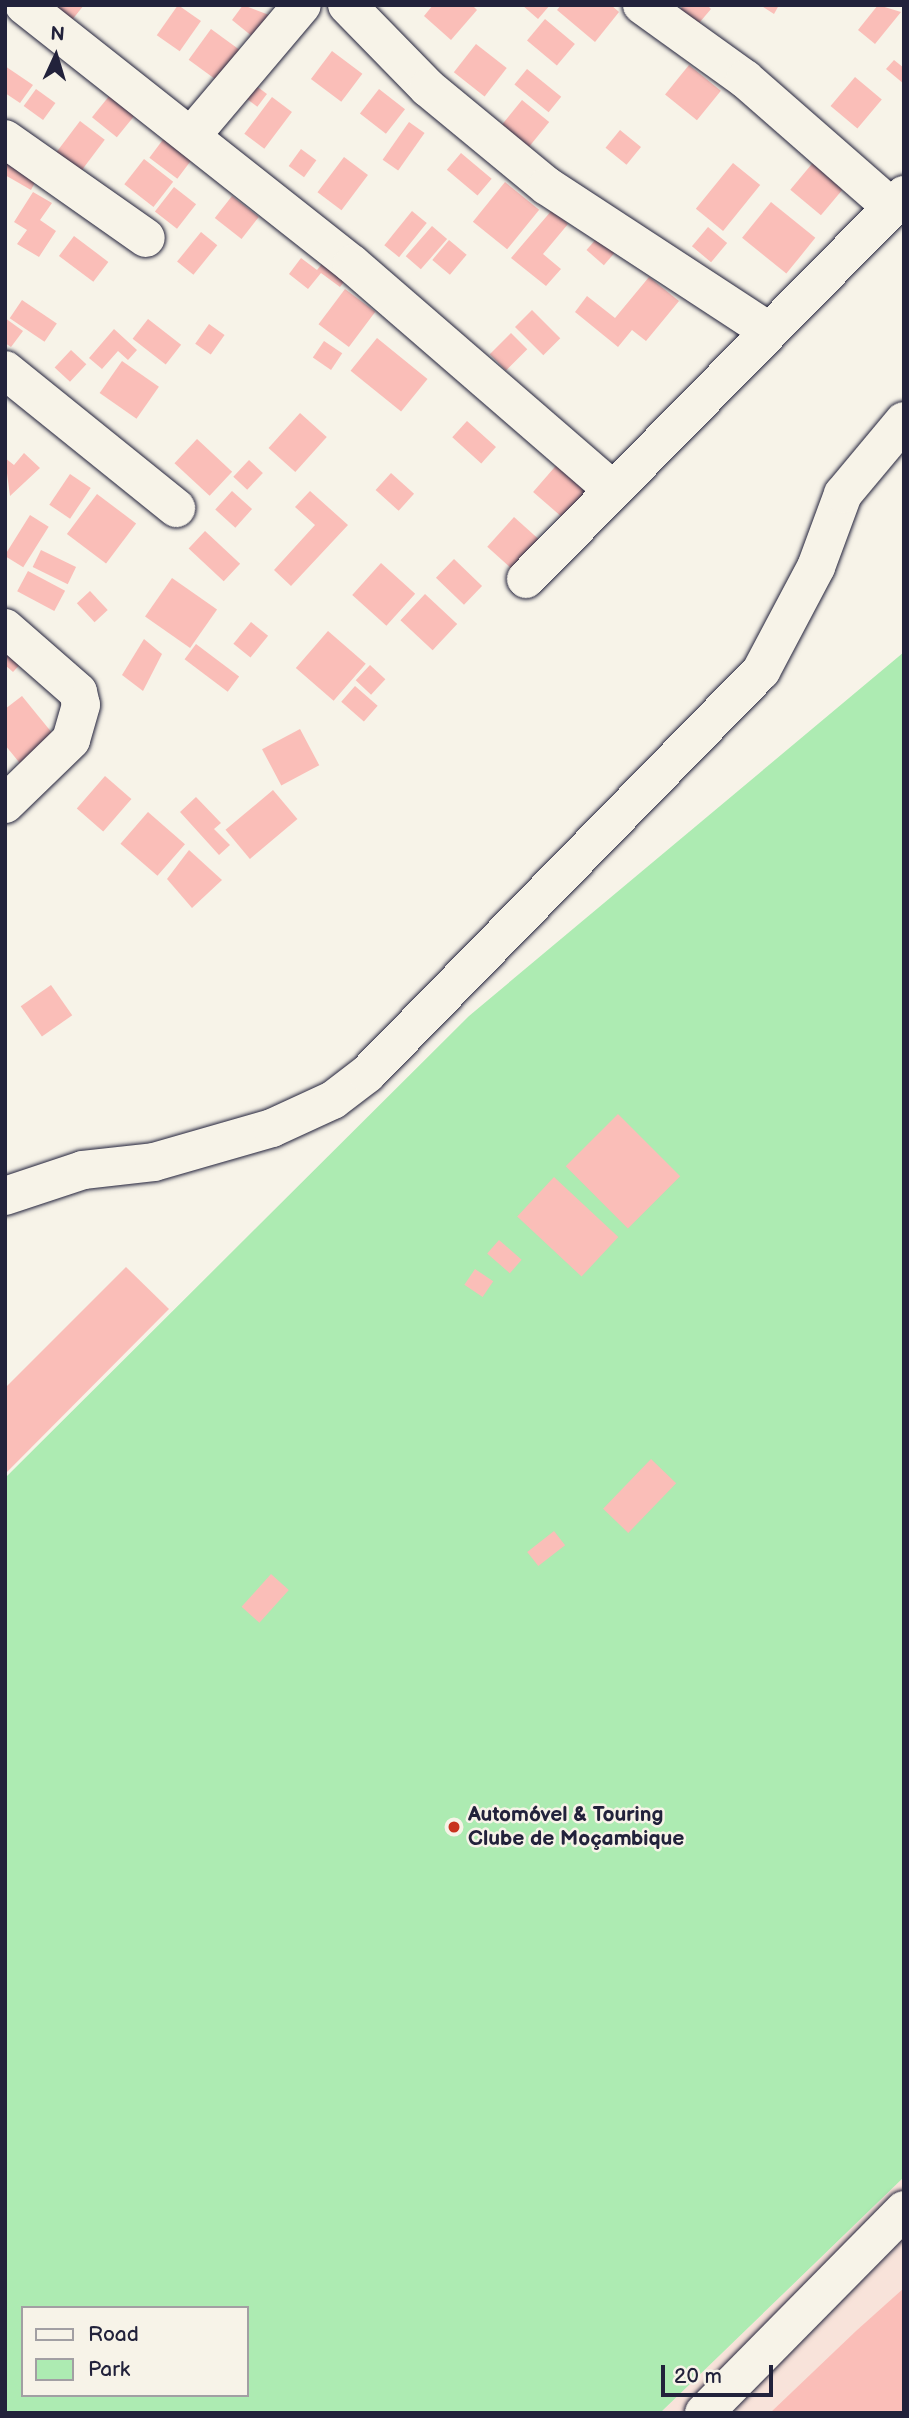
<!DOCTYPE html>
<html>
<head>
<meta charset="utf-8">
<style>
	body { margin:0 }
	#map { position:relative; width:909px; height:2418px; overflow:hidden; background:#f7f3e8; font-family:"Balsamiq Sans",sans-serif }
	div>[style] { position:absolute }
	.built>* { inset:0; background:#f8e3da }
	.green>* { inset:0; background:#adebb2 }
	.building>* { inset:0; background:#fabeb8; transform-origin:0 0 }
	.roads { filter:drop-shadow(0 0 2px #22223b) drop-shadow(0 0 2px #22223b) }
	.minor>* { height:38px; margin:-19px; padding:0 19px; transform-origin:19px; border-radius:19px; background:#f7f3e8 }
	.dots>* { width:19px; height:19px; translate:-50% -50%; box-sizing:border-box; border:4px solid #f7f3e8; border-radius:50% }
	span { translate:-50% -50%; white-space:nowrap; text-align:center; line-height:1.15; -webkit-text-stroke:5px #f7f3e8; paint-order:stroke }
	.poi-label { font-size:21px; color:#22223b; font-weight:700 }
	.left { translate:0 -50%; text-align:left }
	.frame { position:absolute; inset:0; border:7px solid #22223b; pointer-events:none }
	.legend { position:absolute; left:21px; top:2306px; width:228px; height:91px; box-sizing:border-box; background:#f7f3e8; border:2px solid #a29fa3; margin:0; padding:9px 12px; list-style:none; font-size:21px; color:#22223b }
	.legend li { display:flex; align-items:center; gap:14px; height:35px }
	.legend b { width:35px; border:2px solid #a29fa3 }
	.north { position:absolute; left:21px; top:21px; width:70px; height:70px; -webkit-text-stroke:5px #f7f3e8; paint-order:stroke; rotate:4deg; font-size:19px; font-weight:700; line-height:28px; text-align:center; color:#22223b }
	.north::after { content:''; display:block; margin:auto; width:24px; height:32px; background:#22223b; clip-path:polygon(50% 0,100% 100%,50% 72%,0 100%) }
	.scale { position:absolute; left:661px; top:2365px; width:112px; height:32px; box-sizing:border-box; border:4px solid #22223b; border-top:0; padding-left:9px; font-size:21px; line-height:24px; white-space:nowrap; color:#22223b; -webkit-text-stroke:5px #f7f3e8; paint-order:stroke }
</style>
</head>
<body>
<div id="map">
	<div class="built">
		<div style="clip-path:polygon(904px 2177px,904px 2413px,660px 2413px)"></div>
	</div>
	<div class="green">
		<div style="clip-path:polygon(evenodd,904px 652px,904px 2177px,660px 2413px,5px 2413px,5px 1478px,469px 1016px,904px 652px,23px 2308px,247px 2308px,247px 2395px,23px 2395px,23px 2308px)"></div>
	</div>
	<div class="building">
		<div style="clip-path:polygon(54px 5px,84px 5px,72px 20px)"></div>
		<div style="left:178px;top:5px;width:28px;height:37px;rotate:35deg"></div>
		<div style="clip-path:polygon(243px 5px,269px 15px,253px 37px,232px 20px)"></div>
		<div style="clip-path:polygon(433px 5px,472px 5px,477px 10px,451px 40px,424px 16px)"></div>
		<div style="clip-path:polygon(522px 5px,550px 5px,538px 19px)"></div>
		<div style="clip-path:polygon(561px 5px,611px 5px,619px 12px,595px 42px,557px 10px)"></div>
		<div style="clip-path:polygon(684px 5px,707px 5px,711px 9px,694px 29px,676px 14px)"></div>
		<div style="clip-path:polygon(760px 5px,779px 5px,774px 14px)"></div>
		<div style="clip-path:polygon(878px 5px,901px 12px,875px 44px,858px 30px)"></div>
		<div style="left:545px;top:19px;width:39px;height:28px;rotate:40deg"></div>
		<div style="left:211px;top:29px;width:36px;height:38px;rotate:36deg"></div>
		<div style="left:476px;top:44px;width:39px;height:36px;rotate:38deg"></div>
		<div style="left:332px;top:51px;width:38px;height:35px;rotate:37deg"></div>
		<div style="clip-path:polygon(894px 60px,904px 68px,904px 84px,886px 69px)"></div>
		<div style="left:689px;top:65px;width:41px;height:38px;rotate:39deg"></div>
		<div style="clip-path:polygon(5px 66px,33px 85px,20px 103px,5px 93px)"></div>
		<div style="left:527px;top:69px;width:44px;height:20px;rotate:39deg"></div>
		<div style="left:855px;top:77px;width:35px;height:38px;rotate:40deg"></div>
		<div style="left:251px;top:82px;width:20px;height:16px;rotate:37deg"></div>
		<div style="left:36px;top:89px;width:24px;height:21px;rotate:36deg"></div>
		<div style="left:379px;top:89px;width:33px;height:31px;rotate:38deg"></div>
		<div style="left:114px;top:90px;width:32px;height:35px;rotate:39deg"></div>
		<div style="left:272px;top:97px;width:25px;height:46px;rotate:37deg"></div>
		<div style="left:522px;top:100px;width:35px;height:40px;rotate:39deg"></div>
		<div style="left:80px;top:121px;width:31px;height:42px;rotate:37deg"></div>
		<div style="left:409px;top:122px;width:19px;height:46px;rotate:35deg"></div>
		<div style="left:620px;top:130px;width:27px;height:23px;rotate:39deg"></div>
		<div style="left:165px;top:137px;width:35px;height:26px;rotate:37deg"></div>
		<div style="left:301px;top:149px;width:19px;height:21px;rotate:36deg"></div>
		<div style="left:461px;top:153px;width:40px;height:22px;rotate:40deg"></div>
		<div style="left:344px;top:157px;width:30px;height:44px;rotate:37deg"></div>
		<div style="clip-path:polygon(5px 158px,40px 173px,31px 190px,5px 175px)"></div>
		<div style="left:144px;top:159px;width:37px;height:32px;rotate:38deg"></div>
		<div style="left:816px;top:159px;width:40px;height:40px;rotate:40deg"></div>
		<div style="left:733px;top:163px;width:35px;height:59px;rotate:39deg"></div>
		<div style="left:505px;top:182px;width:44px;height:51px;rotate:39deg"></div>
		<div style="left:174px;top:187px;width:28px;height:31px;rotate:38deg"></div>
		<div style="clip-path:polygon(33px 192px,52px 203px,40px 220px,56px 231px,39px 257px,17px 244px,27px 230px,14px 222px)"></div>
		<div style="left:232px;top:196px;width:34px;height:28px;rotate:38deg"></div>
		<div style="left:771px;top:202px;width:57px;height:46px;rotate:39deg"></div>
		<div style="clip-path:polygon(552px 210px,568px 224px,543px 254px,561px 269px,546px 286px,511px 258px)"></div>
		<div style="left:412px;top:211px;width:19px;height:44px;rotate:39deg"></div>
		<div style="left:432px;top:226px;width:20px;height:40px;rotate:41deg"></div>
		<div style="left:708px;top:227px;width:25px;height:25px;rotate:40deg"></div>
		<div style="left:201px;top:232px;width:21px;height:38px;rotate:39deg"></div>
		<div style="left:74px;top:236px;width:43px;height:25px;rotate:37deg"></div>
		<div style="left:597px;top:238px;width:23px;height:16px;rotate:41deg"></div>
		<div style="left:449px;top:240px;width:23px;height:26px;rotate:40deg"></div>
		<div style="clip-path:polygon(330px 254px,352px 271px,340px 287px,321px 273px,308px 289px,289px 274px,301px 258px,317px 270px)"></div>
		<div style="clip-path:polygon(649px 277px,679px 301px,646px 341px,632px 330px,618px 347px,575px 312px,587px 296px,615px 318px)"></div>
		<div style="left:345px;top:289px;width:38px;height:44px;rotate:37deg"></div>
		<div style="left:22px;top:300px;width:42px;height:22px;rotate:34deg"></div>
		<div style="left:532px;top:310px;width:40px;height:24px;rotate:45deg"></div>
		<div style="clip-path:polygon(5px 318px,23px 331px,11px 347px,5px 343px)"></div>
		<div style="left:148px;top:319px;width:42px;height:25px;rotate:38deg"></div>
		<div style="left:209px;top:324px;width:19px;height:24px;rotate:35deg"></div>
		<div style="clip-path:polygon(114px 329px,137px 350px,128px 360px,118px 351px,102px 369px,89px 358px)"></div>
		<div style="left:511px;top:333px;width:23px;height:30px;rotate:45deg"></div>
		<div style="left:377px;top:338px;width:65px;height:42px;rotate:39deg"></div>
		<div style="left:324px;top:341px;width:22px;height:20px;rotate:34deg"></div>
		<div style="left:71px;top:350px;width:21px;height:24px;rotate:43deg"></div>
		<div style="left:122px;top:361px;width:45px;height:39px;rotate:35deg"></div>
		<div style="left:300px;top:413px;width:36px;height:47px;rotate:42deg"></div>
		<div style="left:467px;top:421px;width:39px;height:22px;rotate:42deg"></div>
		<div style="left:197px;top:439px;width:48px;height:33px;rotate:43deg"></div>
		<div style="clip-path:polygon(24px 453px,40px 468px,10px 496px,5px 458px,14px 465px)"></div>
		<div style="left:249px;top:460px;width:19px;height:23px;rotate:43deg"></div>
		<div style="left:560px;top:461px;width:40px;height:41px;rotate:41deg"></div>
		<div style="left:391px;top:473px;width:31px;height:23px;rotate:42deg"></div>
		<div style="left:70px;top:474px;width:25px;height:37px;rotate:34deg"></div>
		<div style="left:232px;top:491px;width:27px;height:25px;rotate:42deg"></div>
		<div style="clip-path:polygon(310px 491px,348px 525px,291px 586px,274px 570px,315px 525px,295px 507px)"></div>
		<div style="left:97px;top:494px;width:49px;height:50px;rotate:37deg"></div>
		<div style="left:30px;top:515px;width:22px;height:48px;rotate:32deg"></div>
		<div style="left:514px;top:517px;width:42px;height:40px;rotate:42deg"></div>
		<div style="left:205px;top:531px;width:48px;height:24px;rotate:43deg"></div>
		<div style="left:41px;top:550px;width:39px;height:19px;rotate:26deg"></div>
		<div style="left:454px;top:559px;width:39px;height:26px;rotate:44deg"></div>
		<div style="left:381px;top:563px;width:46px;height:43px;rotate:42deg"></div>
		<div style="left:28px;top:571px;width:42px;height:23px;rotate:28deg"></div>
		<div style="left:172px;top:578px;width:55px;height:47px;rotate:35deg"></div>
		<div style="left:90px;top:591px;width:26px;height:18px;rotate:47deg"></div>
		<div style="left:425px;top:594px;width:44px;height:36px;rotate:43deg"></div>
		<div style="left:251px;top:622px;width:22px;height:28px;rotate:39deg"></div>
		<div style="left:328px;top:631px;width:50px;height:49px;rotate:41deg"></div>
		<div style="clip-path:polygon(144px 639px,162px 654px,143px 691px,122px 675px)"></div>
		<div style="clip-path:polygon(5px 641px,25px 659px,13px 672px,5px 665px)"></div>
		<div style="left:196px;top:644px;width:54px;height:19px;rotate:37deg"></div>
		<div style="left:370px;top:665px;width:21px;height:21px;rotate:43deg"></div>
		<div style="left:355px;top:686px;width:30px;height:21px;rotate:41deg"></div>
		<div style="clip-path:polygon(22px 696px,57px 739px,23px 767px,5px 745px,5px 709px)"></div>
		<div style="left:300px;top:729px;width:41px;height:43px;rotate:62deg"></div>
		<div style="left:105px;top:776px;width:35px;height:43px;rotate:41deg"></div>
		<div style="left:273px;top:790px;width:38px;height:62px;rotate:50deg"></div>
		<div style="clip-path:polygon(196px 797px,221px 823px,214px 829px,230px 845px,219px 855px,180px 812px)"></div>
		<div style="left:148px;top:812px;width:49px;height:42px;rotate:41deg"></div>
		<div style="clip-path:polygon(189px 850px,222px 880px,192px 908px,167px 879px)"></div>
		<div style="left:51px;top:985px;width:37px;height:37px;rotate:55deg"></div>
		<div style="left:618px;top:1114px;width:88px;height:74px;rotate:45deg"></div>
		<div style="left:554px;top:1177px;width:88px;height:54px;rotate:43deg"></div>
		<div style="left:499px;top:1240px;width:30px;height:18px;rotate:41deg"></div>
		<div style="clip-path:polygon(126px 1267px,169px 1309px,5px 1474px,5px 1388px)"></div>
		<div style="left:475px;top:1269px;width:22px;height:19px;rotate:34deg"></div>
		<div style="left:651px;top:1459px;width:35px;height:69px;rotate:44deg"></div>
		<div style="left:554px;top:1531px;width:18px;height:34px;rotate:52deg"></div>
		<div style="left:271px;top:1574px;width:24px;height:44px;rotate:42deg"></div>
		<div style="clip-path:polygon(904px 2288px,904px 2413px,770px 2413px,856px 2331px)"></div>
	</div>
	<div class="roads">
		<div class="minor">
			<div style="left:24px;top:5px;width:418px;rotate:38.3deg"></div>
			<div style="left:352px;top:264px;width:344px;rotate:40.9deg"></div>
			<div style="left:347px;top:5px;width:116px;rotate:45.7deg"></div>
			<div style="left:428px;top:88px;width:154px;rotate:39.5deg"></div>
			<div style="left:547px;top:186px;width:263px;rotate:33.2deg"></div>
			<div style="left:642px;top:5px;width:127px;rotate:35.7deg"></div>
			<div style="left:745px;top:79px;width:194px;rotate:41.2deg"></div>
			<div style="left:192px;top:135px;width:170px;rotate:-49.8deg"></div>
			<div style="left:5px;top:139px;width:172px;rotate:35.1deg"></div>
			<div style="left:5px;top:370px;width:220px;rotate:38.9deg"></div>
			<div style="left:526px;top:579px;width:539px;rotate:-45.45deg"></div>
			<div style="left:5px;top:628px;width:97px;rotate:41.2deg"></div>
			<div style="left:78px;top:692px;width:13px;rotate:77deg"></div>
			<div style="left:81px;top:705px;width:36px;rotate:106deg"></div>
			<div style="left:71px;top:740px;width:92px;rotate:135.9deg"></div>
			<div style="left:5px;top:1196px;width:82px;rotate:-18.4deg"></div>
			<div style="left:83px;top:1170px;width:71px;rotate:-6.4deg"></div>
			<div style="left:154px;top:1162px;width:123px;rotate:-16.1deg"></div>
			<div style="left:272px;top:1128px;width:67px;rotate:-24.7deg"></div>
			<div style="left:333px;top:1100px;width:43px;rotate:-37.4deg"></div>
			<div style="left:367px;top:1074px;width:564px;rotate:-45.65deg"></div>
			<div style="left:761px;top:671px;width:118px;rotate:-62.1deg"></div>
			<div style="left:816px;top:567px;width:78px;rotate:-69.7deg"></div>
			<div style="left:843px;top:494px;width:95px;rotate:-50.1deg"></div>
			<div style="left:704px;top:2413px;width:285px;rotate:-45.4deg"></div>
		</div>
	</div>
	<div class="dots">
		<div style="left:454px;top:1827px;background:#c8321e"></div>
	</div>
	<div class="poi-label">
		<span class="left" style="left:468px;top:1827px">Automóvel &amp; Touring<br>Clube de Moçambique</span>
	</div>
	<div class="frame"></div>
	<ul class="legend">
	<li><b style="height:9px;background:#f7f3e8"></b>Road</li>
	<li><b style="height:19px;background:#adebb2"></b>Park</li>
	</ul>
	<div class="north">N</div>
	<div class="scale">20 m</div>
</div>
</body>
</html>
